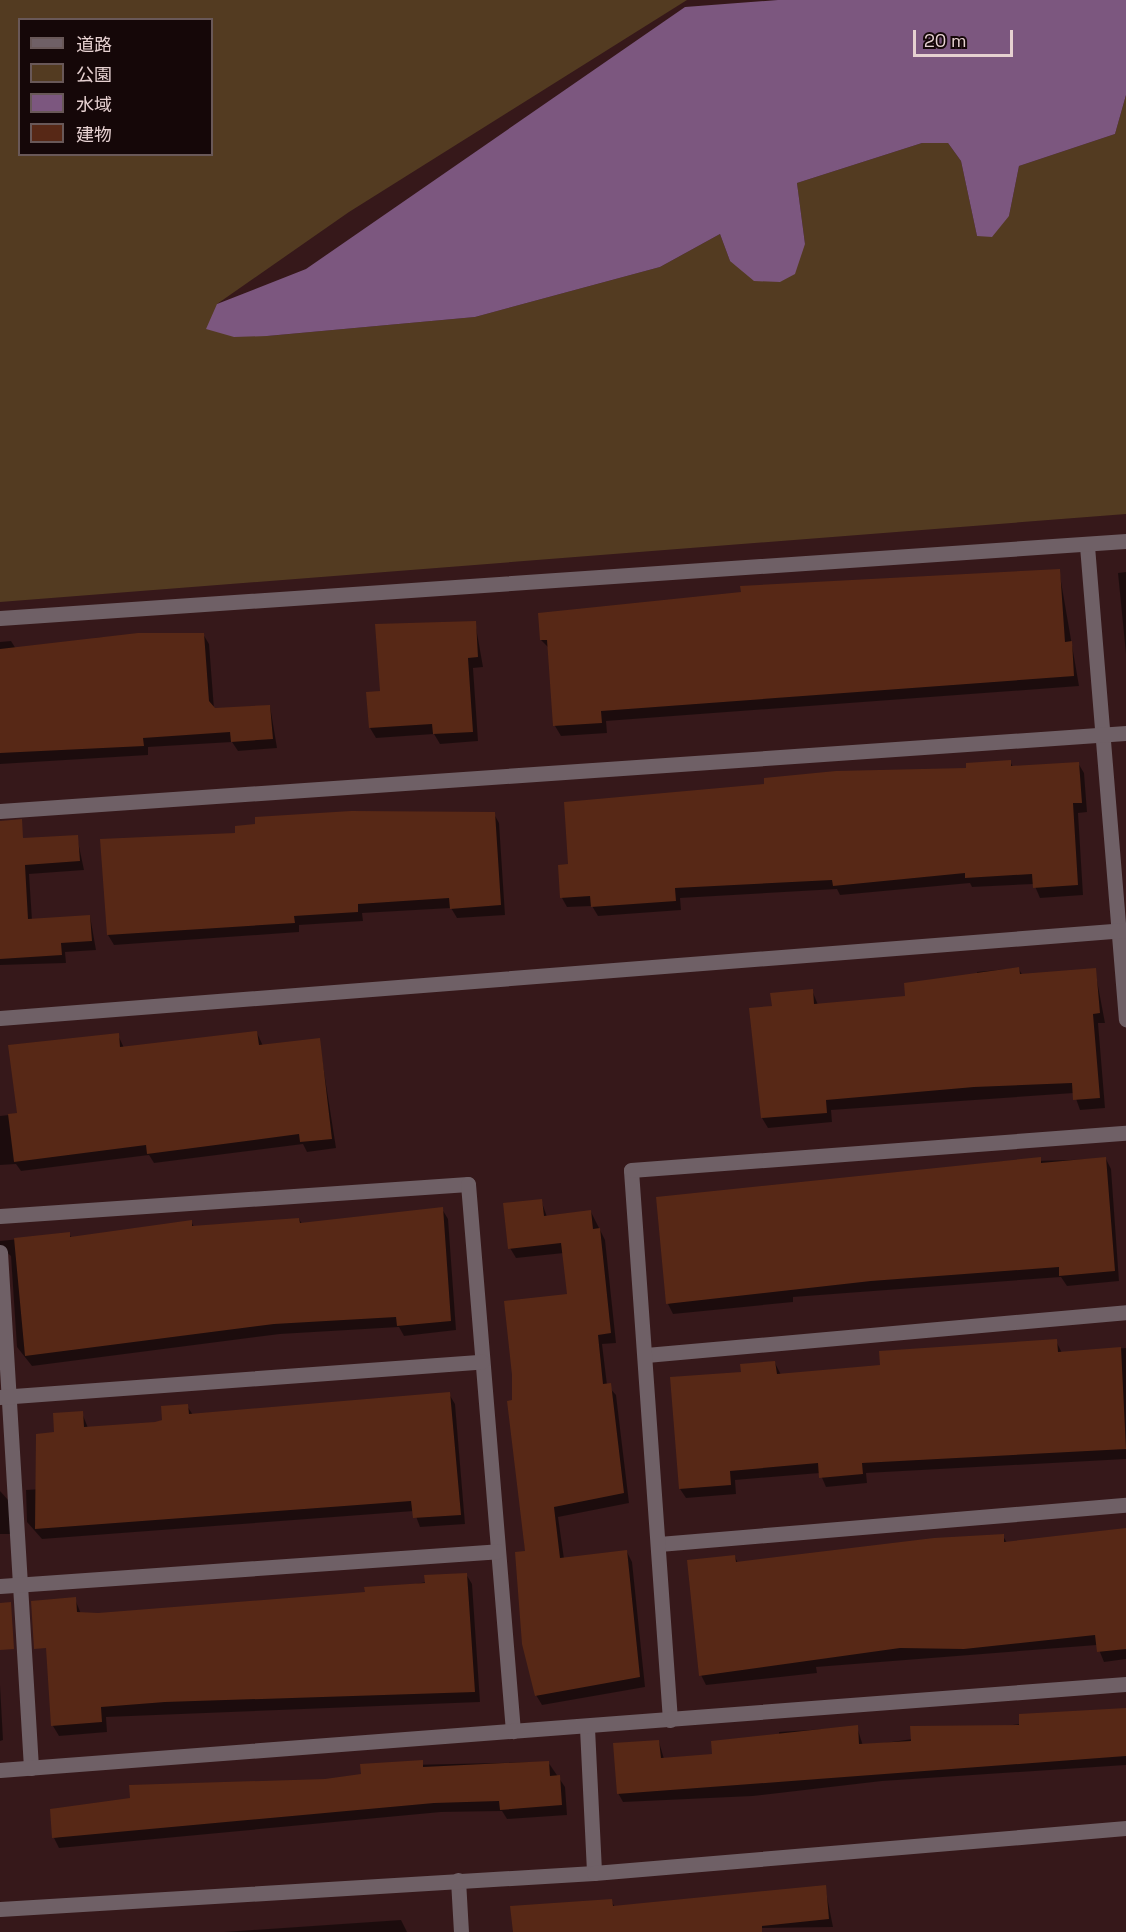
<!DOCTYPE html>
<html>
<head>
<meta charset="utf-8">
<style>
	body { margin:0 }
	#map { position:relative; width:1126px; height:1932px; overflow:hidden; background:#36181a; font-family:"Space Grotesk","Noto Sans JP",sans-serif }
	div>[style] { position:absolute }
	.green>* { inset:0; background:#533b21 }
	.water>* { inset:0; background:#7c577f }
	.shadow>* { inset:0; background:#0007 }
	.building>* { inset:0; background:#572816 }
	.minor>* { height:15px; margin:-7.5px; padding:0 7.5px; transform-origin:7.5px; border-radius:7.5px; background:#6f6066 }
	span { translate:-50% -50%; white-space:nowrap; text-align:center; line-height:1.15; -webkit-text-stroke:6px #150708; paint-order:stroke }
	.legend { position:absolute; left:18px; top:18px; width:195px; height:138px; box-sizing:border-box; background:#150708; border:2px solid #695858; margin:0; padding:8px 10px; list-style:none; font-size:18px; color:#e6d1d1 }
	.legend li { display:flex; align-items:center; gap:12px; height:30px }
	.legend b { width:30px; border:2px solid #695858 }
	.scale { position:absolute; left:913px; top:30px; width:100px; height:27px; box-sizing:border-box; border:3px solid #e6d1d1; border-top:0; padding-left:8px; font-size:18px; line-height:21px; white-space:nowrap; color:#e6d1d1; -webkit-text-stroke:4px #150708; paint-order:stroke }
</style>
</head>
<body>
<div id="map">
	<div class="green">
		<div style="clip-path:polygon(evenodd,0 0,687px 0,349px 212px,217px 304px,267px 336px,475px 317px,660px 267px,720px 234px,730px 261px,805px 244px,797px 183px,922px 143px,948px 143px,961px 161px,977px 236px,1009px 216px,1019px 166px,1115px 134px,1126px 95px,1126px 514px,0 602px,0 0,20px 20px,212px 20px,212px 154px,20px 154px,20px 20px)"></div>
	</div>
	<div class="water">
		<div style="clip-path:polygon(778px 0,1126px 0,1126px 95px,1115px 134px,1019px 166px,1009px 216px,992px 237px,977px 236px,961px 161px,948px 143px,922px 143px,797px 183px,805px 244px,795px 274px,780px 282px,754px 281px,730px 261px,720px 234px,660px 267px,475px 317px,267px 336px,234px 337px,206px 329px,217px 304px,306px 269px,685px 7px)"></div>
	</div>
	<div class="shadow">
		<div style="clip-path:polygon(1059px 570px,1079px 686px,606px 721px,607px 733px,561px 736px,555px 726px,550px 649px,541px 640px)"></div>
		<div style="clip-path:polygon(1126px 572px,1126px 654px,1118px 573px)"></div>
		<div style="clip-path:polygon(475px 622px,483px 667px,473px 668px,478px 741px,440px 744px,434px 734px,376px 738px,370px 728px,381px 692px)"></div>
		<div style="clip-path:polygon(203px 634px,209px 644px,214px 709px,270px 706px,277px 748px,238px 751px,232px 742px,148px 747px,148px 755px,0 764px,0 642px,11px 641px,16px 649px,95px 644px,94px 638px)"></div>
		<div style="clip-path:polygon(1010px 761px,1013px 767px,1078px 763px,1084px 773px,1087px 812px,1078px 813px,1083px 895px,1040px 898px,1034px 884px,972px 887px,970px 883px,840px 895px,837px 889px,680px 898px,681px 910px,598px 916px,592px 906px,567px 907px,562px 898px,570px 865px)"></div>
		<div style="clip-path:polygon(494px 814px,499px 823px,505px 915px,457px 918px,451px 908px,362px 913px,363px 921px,299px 925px,299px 932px,114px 945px,108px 935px,101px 841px,237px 834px,256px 825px)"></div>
		<div style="clip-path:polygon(77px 837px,84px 870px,29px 874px,32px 920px,90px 916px,96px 950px,65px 952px,66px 963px,0 965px,0 841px)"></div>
		<div style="clip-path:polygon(1018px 968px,1023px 976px,1095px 970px,1105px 1023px,1098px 1023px,1105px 1108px,1080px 1110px,1074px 1093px,831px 1110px,832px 1122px,768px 1128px,762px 1118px,751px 1009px,773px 1007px,812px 990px,818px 1005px,907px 997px,977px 978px,977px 972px)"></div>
		<div style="clip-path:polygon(257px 1033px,263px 1046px,319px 1040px,336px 1148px,307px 1152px,303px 1144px,154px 1163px,149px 1155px,21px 1171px,16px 1164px,0 1165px,0 1116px,18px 1114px,118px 1035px,124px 1048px)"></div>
		<div style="clip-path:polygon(1106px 1159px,1111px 1169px,1119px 1281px,1067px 1286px,1061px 1277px,793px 1297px,793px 1302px,673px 1314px,668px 1304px,993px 1162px)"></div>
		<div style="clip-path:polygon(541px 1200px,547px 1217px,591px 1212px,605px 1240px,616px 1343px,602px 1344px,607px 1385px,616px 1395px,629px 1503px,558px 1517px,564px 1559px,627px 1552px,632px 1562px,645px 1687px,542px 1705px,536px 1695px,514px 1401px,569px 1295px,564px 1253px,516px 1258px,510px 1248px)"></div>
		<div style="clip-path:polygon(442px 1209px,448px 1219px,456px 1330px,404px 1336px,399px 1327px,280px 1334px,32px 1366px,17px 1347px,11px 1256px,5px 1251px,0 1257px,0 1241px,69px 1234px,72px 1238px,191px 1221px,194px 1227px,299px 1219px,302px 1224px)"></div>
		<div style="clip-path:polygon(1056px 1341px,1062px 1353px,1126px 1348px,1126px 1459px,866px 1473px,867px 1483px,826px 1487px,820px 1473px,735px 1480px,736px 1494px,686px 1498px,680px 1489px,742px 1373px,775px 1363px,781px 1375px,882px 1367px)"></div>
		<div style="clip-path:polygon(449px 1394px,455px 1404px,465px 1524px,420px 1527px,414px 1511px,42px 1539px,27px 1522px,26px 1490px,41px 1489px,56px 1434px,82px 1413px,88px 1428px,155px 1424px,187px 1406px,193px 1415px)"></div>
		<div style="clip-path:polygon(0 1491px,9px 1501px,11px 1534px,0 1534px)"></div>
		<div style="clip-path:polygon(1126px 1530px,1126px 1659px,1104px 1662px,1097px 1645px,816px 1667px,817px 1673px,706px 1685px,701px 1675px,735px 1557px,738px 1563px,1003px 1536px,1007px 1543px)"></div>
		<div style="clip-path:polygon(466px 1574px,472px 1584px,480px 1702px,106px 1717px,107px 1732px,59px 1736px,53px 1726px,75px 1599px,81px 1614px,98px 1615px,366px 1594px)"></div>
		<div style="clip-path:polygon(0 1685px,3px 1740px,0 1741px)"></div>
		<div style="clip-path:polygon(1126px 1709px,1126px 1765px,882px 1781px,753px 1796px,623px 1802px,618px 1793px,659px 1742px,664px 1759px,713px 1756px,779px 1738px,779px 1732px,857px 1727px,863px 1746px)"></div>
		<div style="clip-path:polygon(548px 1762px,565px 1787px,567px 1815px,507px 1819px,502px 1811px,441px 1812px,59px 1848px,54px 1838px,362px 1775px,362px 1766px)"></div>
		<div style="clip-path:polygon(825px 1887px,833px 1927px,514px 1932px,611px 1901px,615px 1907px)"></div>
		<div style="clip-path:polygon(401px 1920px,407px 1932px,224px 1932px)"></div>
	</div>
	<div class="building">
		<div style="clip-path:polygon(1060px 569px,1065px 642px,1072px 641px,1074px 676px,601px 711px,602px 723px,553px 726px,547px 640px,540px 640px,538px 613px,741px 592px,740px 586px)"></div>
		<div style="clip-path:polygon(476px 621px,478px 657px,468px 658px,473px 732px,433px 734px,432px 724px,369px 728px,366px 692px,380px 691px,375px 624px)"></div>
		<div style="clip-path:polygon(138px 633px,204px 633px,209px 701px,215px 708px,270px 705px,273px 739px,231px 742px,230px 732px,143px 738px,144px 746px,0 753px,0 649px)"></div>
		<div style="clip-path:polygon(1011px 760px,1011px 766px,1079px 762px,1082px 803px,1073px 803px,1078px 885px,1033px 888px,1032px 874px,965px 878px,965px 873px,833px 886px,832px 880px,675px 888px,676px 901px,591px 907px,590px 896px,560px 898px,558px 865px,568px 864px,564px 802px,764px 784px,764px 778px,836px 771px,966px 768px,966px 763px)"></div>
		<div style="clip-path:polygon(351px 811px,495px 812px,501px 905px,450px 909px,449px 898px,358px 904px,358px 912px,294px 916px,295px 923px,107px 935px,100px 839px,235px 833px,235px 826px,255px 824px,255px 817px)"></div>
		<div style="clip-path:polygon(22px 819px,23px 838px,78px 835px,80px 861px,25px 865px,28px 919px,90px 915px,92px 941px,61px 943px,62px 955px,0 959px,0 821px)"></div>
		<div style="clip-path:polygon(1019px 967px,1020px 974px,1096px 968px,1100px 1013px,1093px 1014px,1100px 1098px,1073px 1100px,1072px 1083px,974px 1087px,826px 1100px,827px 1113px,761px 1118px,749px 1008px,772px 1006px,770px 993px,813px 989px,814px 1004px,905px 996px,904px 983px)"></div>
		<div style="clip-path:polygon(257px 1031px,259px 1045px,320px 1038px,332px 1139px,300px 1142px,299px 1134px,147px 1154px,146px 1145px,14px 1162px,8px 1114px,17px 1113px,8px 1045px,119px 1033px,120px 1047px)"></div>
		<div style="clip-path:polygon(1041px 1157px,1041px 1163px,1106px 1157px,1115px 1271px,1059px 1276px,1059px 1267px,871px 1281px,666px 1304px,656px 1197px)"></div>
		<div style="clip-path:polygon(542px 1199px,544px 1216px,591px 1210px,593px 1229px,600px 1228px,611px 1333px,598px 1335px,603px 1384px,611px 1383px,624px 1493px,554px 1507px,560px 1558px,627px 1550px,640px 1677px,535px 1696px,522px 1644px,515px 1552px,525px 1551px,507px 1401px,512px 1400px,512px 1375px,504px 1301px,567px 1294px,561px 1243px,508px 1249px,503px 1203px)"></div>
		<div style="clip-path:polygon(443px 1207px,451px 1321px,397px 1326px,396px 1317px,274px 1324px,25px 1356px,14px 1238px,70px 1232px,70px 1237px,192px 1220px,192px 1226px,299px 1218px,300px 1223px)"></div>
		<div style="clip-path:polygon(1057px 1339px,1058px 1352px,1121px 1347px,1126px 1449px,862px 1463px,863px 1474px,819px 1478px,818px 1463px,730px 1471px,731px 1485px,679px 1489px,670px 1377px,741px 1372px,740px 1364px,775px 1361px,777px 1374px,880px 1365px,879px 1351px)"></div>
		<div style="clip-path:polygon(450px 1392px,461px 1515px,413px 1518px,411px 1501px,35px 1529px,36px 1434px,54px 1432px,53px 1413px,83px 1411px,84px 1427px,155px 1422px,162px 1420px,161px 1406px,188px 1404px,189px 1414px)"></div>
		<div style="clip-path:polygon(1126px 1528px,1126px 1649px,1097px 1652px,1095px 1635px,964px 1649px,900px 1648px,699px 1676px,687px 1560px,735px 1555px,736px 1562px,934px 1538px,1004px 1534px,1004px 1542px)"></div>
		<div style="clip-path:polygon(467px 1573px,475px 1692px,165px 1702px,101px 1707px,102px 1722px,51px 1726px,46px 1648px,34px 1649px,31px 1601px,76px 1597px,77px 1612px,98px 1613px,365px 1592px,364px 1587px,425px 1583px,424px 1575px)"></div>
		<div style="clip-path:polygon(11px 1602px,14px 1649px,0 1650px,0 1603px)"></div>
		<div style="clip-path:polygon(1126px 1708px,1126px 1756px,617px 1794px,613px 1743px,659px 1740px,661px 1758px,712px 1754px,711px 1741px,858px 1725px,859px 1744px,911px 1741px,910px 1726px,1019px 1725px,1019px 1714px)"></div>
		<div style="clip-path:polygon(423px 1760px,423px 1767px,549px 1761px,550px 1776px,560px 1775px,562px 1805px,500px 1810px,499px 1801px,434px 1803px,52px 1838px,50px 1809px,130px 1798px,129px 1785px,325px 1779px,361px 1774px,360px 1764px)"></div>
		<div style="clip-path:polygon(826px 1885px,829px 1919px,762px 1926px,762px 1932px,513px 1932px,510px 1906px,612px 1899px,613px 1906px)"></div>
	</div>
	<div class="minor">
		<div style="left:1087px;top:546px;width:475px;rotate:85.3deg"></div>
		<div style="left:0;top:618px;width:1129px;rotate:-3.91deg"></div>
		<div style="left:0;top:811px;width:1129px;rotate:-3.96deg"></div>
		<div style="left:0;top:1018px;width:1129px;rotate:-4.47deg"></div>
		<div style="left:0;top:1216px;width:469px;rotate:-3.9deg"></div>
		<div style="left:468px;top:1184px;width:549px;rotate:85.3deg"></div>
		<div style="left:0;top:1252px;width:517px;rotate:86.56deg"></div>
		<div style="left:646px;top:1355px;width:482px;rotate:-5.1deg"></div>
		<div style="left:0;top:1397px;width:483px;rotate:-4.2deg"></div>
		<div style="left:659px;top:1544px;width:469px;rotate:-4.8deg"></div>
		<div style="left:0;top:1586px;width:499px;rotate:-4deg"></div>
		<div style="left:670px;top:1720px;width:551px;rotate:-94.06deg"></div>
		<div style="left:631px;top:1170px;width:496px;rotate:-4.3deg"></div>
		<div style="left:587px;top:1728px;width:145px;rotate:87.2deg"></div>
		<div style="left:0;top:1770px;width:1129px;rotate:-4.37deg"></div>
		<div style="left:458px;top:1880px;width:52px;rotate:86.7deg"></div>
		<div style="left:0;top:1909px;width:595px;rotate:-3.47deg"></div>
		<div style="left:594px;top:1873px;width:534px;rotate:-4.83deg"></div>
	</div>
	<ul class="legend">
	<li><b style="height:8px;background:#6f6066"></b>道路</li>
	<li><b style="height:16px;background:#533b21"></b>公園</li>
	<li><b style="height:16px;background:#7c577f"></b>水域</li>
	<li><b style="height:16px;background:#572816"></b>建物</li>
	</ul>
	<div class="scale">20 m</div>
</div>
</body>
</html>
